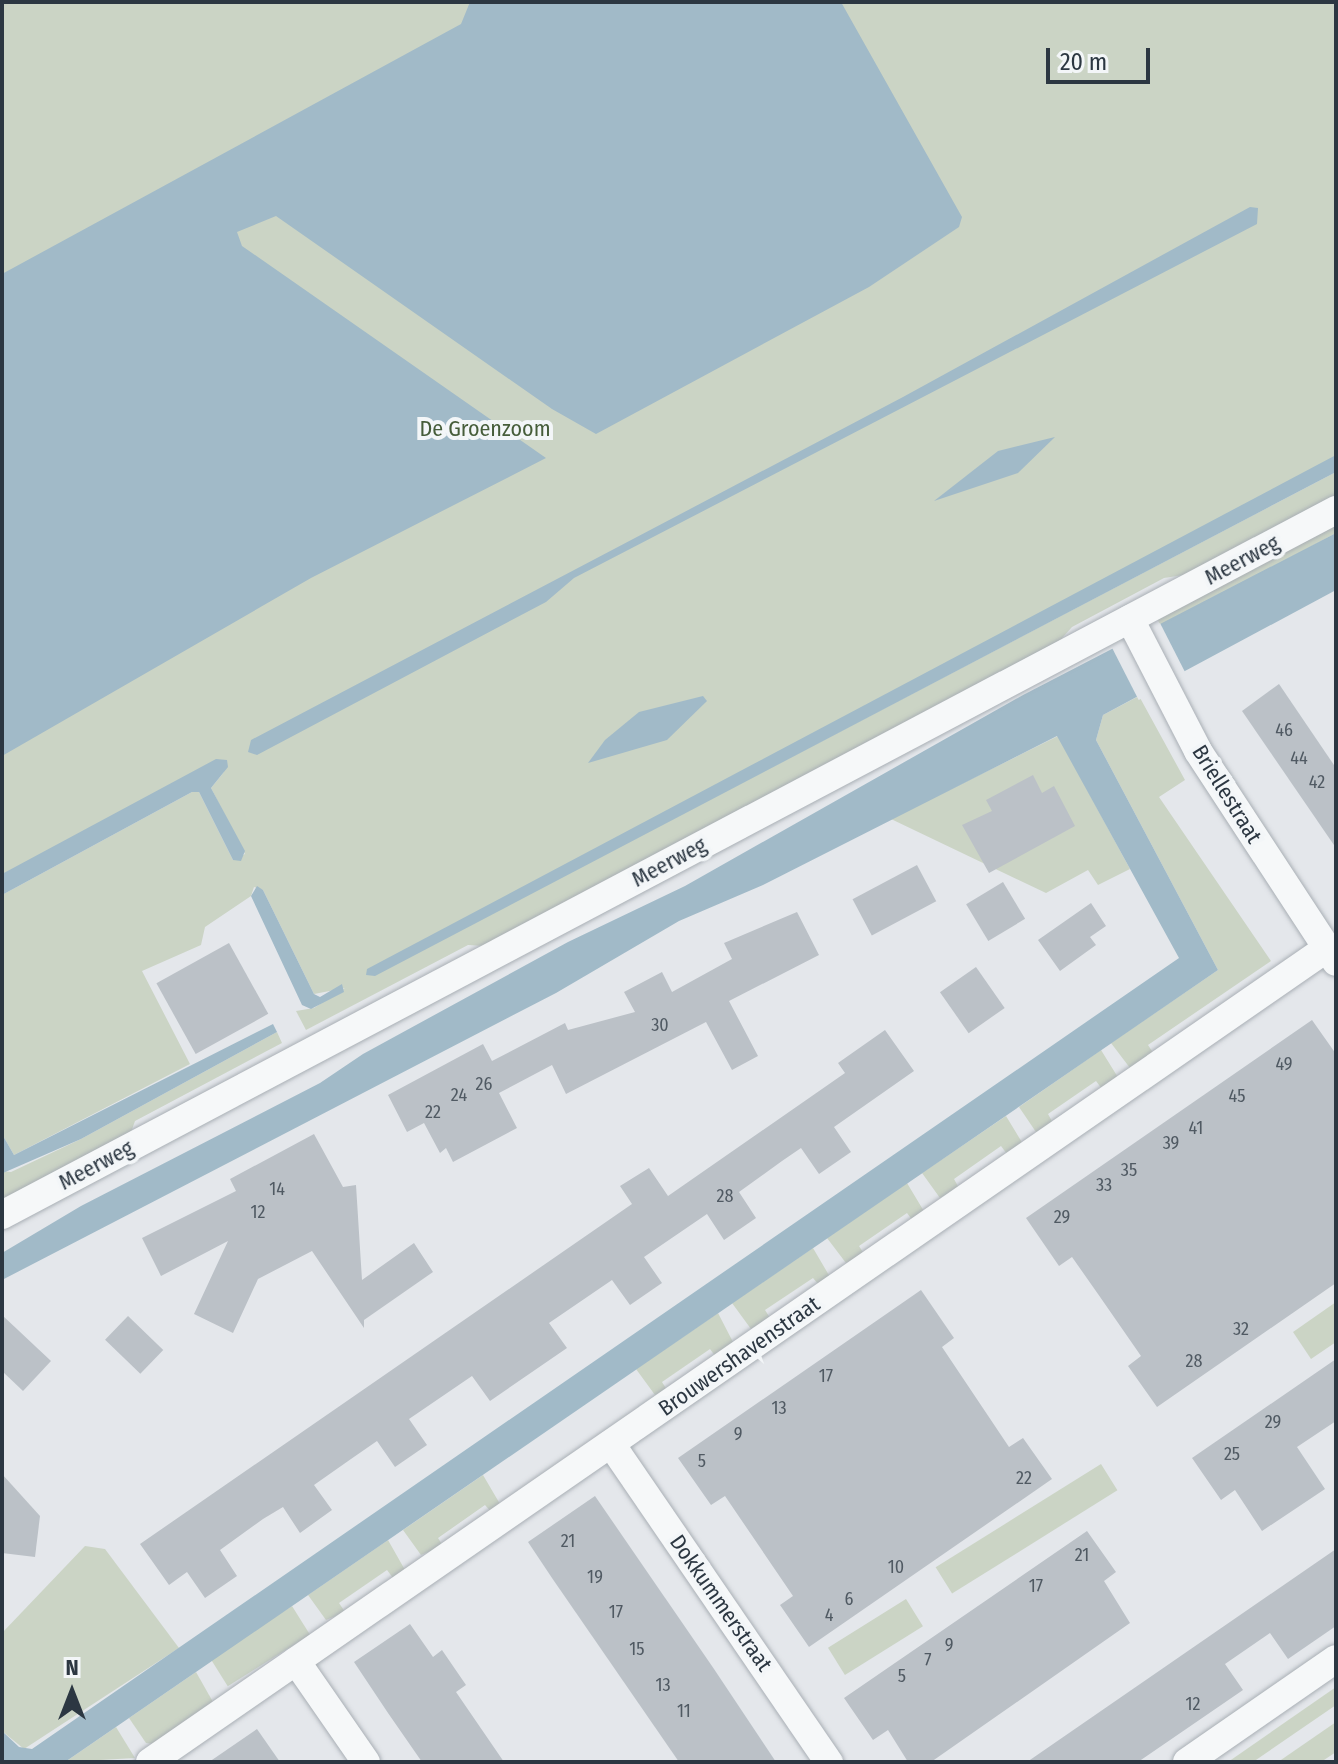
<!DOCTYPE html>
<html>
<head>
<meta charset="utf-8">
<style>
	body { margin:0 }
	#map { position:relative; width:1338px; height:1764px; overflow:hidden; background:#e4e7eb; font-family:"Fira Sans Condensed",sans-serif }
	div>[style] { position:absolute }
	.green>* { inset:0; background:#cbd4c5; transform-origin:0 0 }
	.water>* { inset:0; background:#a1bac8 }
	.pier>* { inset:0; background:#e4e7eb; transform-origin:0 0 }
	.building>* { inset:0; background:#bbc1c7; transform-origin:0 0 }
	.roads { filter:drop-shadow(0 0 2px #a9afb5) drop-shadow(0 0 2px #a9afb5) }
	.minor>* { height:28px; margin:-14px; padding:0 14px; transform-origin:14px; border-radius:14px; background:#f6f8f9 }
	span { translate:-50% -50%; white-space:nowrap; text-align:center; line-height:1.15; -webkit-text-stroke:8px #f3f6f8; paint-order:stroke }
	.number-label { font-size:18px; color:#505a63 }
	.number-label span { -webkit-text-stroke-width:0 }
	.park-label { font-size:22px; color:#465d3a }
	.street-label { font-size:22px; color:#2c3742 }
	.frame { position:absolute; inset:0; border:4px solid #2c3742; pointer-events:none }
	.north { position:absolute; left:32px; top:1652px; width:80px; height:80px; -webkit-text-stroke:6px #f3f6f8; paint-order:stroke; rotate:0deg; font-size:22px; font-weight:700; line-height:32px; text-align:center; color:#2c3742 }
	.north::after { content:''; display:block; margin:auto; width:28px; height:36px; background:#2c3742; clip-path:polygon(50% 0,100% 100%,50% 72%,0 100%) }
	.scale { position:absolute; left:1046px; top:48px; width:104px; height:36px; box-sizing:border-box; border:4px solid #2c3742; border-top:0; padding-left:10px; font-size:24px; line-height:28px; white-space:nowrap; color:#2c3742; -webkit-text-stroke:6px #f3f6f8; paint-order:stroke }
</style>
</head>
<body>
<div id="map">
	<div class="green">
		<div style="clip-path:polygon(2px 2px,1336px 2px,1336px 461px,369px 978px,1336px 472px,1336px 497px,1190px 574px,1164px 578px,1072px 627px,1055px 646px,485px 946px,468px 945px,306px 1030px,296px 1011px,314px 1008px,345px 988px,314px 994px,263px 890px,254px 887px,251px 896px,205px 927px,201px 945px,142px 971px,190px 1064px,14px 1155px,2px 1134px,2px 895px,192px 792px,199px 792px,233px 860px,245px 854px,211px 788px,224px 772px,2px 886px)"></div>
		<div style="clip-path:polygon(1336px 519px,1336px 533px,1161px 627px,1157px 618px)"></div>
		<div style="clip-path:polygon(1139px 696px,1185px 780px,1159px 797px,1271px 961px,1148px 1045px,1154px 1054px,1130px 1068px,1111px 1043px,1218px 970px,1096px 740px,1103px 715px)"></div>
		<div style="clip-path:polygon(1058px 736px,1130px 869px,1098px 885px,1088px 870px,1046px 893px,891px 819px)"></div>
		<div style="clip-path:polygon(277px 1032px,282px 1043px,135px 1121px,130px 1135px,2px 1202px,2px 1171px,11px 1172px,81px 1139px)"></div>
		<div style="clip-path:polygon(1101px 1050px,1119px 1079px,1102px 1089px,1096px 1081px,1048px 1114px,1053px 1123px,1036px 1132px,1019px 1107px)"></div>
		<div style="clip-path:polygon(1006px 1116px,1023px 1144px,1007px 1154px,1001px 1146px,954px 1179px,959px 1188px,940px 1198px,922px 1173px)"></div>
		<div style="clip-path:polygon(907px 1183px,925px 1213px,913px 1221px,907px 1213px,859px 1246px,864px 1254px,846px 1263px,827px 1238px)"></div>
		<div style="clip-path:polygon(813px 1248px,830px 1277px,819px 1285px,813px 1278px,765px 1310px,770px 1318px,751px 1329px,732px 1303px)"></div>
		<div style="clip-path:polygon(1336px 1302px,1336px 1342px,1311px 1359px,1293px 1332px)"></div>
		<div style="clip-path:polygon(718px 1313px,734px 1344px,716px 1357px,710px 1349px,662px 1382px,667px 1390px,655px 1395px,636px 1369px)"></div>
		<div style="left:1101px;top:1464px;width:31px;height:195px;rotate:58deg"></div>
		<div style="clip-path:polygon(483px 1475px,500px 1504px,492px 1513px,485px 1505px,438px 1538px,443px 1546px,421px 1555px,403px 1530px)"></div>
		<div style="clip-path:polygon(388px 1540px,405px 1570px,393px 1578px,387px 1570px,339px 1603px,345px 1612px,326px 1620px,308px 1595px)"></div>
		<div style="clip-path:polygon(85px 1546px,105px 1549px,179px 1648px,24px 1749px,2px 1731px,2px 1633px)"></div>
		<div style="left:906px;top:1599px;width:32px;height:92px;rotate:58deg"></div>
		<div style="left:292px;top:1606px;width:34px;height:97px;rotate:58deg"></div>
		<div style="clip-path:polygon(196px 1672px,213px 1702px,154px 1744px,146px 1743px,129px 1718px)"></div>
		<div style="clip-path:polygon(1336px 1687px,1336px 1705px,1253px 1762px,1228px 1762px)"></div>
		<div style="clip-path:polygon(1336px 1722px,1336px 1752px,1321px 1762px,1278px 1762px)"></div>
		<div style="clip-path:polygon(116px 1727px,135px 1758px,65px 1762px)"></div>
	</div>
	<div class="water">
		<div style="clip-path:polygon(470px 2px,841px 2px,962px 217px,959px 227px,869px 287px,596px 434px,552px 409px,276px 216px,237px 232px,242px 246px,546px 458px,311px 578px,2px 756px,2px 274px,461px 24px)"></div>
		<div style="clip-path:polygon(1250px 207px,1258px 208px,1257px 224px,574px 578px,546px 602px,257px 755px,248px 752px,251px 740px,903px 397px)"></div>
		<div style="clip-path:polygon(1055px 437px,1018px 473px,934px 501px,998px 451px)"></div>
		<div style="clip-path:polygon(1336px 455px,1336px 472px,375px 976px,366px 975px,367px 969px)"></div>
		<div style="clip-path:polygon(1336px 533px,1336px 590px,1103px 715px,1096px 740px,1218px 970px,65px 1762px,2px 1762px,2px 1731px,19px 1747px,32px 1749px,1179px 958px,1057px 736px,763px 885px,679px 921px,556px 993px,2px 1280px,2px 1253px,81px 1206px,320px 1083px,363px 1054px,568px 942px,685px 886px,1023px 695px)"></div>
		<div style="clip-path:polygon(703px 696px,707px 701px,667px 740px,588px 763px,605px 740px,639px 712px)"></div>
		<div style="clip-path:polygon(216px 759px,227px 760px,228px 767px,211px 788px,245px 851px,241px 861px,233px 860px,199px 792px,192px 792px,2px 895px,2px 874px)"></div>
		<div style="clip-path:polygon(257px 886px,263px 890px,314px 994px,320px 997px,342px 984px,344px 992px,311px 1009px,302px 1005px,251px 896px)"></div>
		<div style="clip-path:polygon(273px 1024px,277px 1032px,81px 1139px,3px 1173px,2px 1134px,14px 1155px)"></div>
	</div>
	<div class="pier">
		<div style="left:1160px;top:623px;width:59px;height:54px;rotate:63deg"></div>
	</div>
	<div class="building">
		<div style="clip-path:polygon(1279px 684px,1336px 768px,1336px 848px,1242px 711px)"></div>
		<div style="clip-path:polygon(1033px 775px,1042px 793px,1054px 786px,1075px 826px,989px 873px,962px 825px,992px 811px,986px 800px)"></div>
		<div style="left:917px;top:865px;width:41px;height:73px;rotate:62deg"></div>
		<div style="left:1003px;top:882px;width:43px;height:43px;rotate:59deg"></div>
		<div style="clip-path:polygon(1091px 903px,1106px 926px,1090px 937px,1096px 945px,1060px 971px,1038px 940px)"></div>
		<div style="clip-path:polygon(797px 912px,819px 955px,729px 1001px,758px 1056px,732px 1070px,706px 1022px,566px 1094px,552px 1065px,499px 1093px,517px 1128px,453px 1162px,446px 1148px,440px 1153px,424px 1123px,407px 1132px,388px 1095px,483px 1044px,492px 1061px,565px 1023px,568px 1030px,635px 1012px,624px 992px,662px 972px,672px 992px,732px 959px,724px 943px)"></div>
		<div style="left:229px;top:943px;width:81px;height:83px;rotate:61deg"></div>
		<div style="left:976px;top:967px;width:50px;height:44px;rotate:55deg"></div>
		<div style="clip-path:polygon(1312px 1020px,1336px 1054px,1336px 1283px,1157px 1407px,1128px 1366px,1141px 1356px,1098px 1294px,1072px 1257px,1059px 1266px,1026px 1218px)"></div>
		<div style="clip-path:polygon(885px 1030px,914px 1071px,834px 1127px,851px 1152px,819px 1174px,801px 1148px,782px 1161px,739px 1192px,756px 1218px,724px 1240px,707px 1214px,644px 1257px,662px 1283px,630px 1305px,612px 1280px,549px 1323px,567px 1348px,490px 1401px,472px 1376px,409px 1419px,427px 1445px,395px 1467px,377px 1441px,351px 1459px,314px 1485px,332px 1510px,300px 1533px,283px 1507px,263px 1519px,220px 1550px,237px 1576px,205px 1598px,187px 1572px,169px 1585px,140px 1544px,632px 1204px,620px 1186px,649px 1168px,668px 1196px,845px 1073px,838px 1063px)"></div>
		<div style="clip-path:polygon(314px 1134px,343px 1187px,356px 1185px,362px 1280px,414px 1243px,433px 1272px,364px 1320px,364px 1328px,312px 1251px,258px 1279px,233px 1333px,194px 1314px,228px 1241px,161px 1276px,142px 1238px,236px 1191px,230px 1179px)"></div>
		<div style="clip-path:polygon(921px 1290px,954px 1338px,942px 1347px,1009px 1447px,1023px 1438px,1052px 1479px,809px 1647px,780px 1605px,793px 1596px,725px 1496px,711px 1505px,678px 1458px)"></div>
		<div style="clip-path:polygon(2px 1315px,51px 1361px,23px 1391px,2px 1371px)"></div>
		<div style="left:128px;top:1316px;width:49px;height:33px;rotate:44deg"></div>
		<div style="clip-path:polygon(1336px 1359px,1336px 1421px,1297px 1447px,1325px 1489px,1262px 1531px,1235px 1490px,1221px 1500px,1192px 1458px)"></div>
		<div style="clip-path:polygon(2px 1474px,40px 1516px,35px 1557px,2px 1553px)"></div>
		<div style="clip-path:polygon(595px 1496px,714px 1669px,776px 1762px,679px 1762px,552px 1578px,528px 1542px)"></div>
		<div style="clip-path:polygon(1087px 1531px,1116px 1572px,1104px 1581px,1130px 1623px,931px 1762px,908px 1762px,888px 1730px,873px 1740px,844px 1698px)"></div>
		<div style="clip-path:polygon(1336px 1549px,1336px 1626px,1288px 1659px,1270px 1633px,1225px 1664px,1243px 1690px,1138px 1762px,1027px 1762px)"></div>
		<div style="clip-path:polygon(410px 1624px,433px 1657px,442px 1650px,466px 1685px,456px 1692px,504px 1762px,422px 1762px,388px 1713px,354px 1662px)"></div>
		<div style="clip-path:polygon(257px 1729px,280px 1762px,209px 1762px)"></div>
	</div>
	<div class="roads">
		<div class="minor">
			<div style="left:1130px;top:619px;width:148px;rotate:62.7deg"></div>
			<div style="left:1198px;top:751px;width:252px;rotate:56.8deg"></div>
			<div style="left:2px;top:1215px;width:1509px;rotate:-27.86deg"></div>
			<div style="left:611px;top:1444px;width:386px;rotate:55.6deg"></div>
			<div style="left:296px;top:1661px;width:123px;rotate:55.3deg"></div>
			<div style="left:150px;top:1762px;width:1430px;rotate:-34.66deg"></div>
			<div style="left:1187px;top:1762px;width:181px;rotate:-34.7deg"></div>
		</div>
	</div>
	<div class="number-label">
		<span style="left:1284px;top:730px">46</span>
		<span style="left:1299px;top:758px">44</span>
		<span style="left:1317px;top:782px">42</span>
		<span style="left:660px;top:1025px">30</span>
		<span style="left:1284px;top:1064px">49</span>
		<span style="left:484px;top:1084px">26</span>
		<span style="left:459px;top:1095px">24</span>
		<span style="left:1237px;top:1096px">45</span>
		<span style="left:433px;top:1112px">22</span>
		<span style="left:1196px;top:1128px">41</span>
		<span style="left:1171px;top:1143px">39</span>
		<span style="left:1129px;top:1170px">35</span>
		<span style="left:1104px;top:1185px">33</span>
		<span style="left:277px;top:1189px">14</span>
		<span style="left:725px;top:1196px">28</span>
		<span style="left:258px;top:1212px">12</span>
		<span style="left:1062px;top:1217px">29</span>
		<span style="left:1241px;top:1329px">32</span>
		<span style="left:1194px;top:1361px">28</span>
		<span style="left:826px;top:1376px">17</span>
		<span style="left:779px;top:1408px">13</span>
		<span style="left:1273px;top:1422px">29</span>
		<span style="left:738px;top:1434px">9</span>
		<span style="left:1232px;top:1454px">25</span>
		<span style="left:702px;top:1461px">5</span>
		<span style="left:1024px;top:1478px">22</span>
		<span style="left:568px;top:1541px">21</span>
		<span style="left:1082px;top:1555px">21</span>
		<span style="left:896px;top:1567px">10</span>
		<span style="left:595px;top:1577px">19</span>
		<span style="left:1036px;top:1586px">17</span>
		<span style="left:849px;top:1599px">6</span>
		<span style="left:616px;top:1612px">17</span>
		<span style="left:829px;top:1615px">4</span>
		<span style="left:949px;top:1645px">9</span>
		<span style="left:637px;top:1649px">15</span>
		<span style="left:928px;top:1660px">7</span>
		<span style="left:902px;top:1676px">5</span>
		<span style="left:663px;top:1685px">13</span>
		<span style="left:1193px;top:1704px">12</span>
		<span style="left:684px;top:1711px">11</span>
	</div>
	<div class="park-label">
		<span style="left:485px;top:429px">De Groenzoom</span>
	</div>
	<div class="street-label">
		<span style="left:1242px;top:560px;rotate:-28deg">Meerweg</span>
		<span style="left:1227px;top:794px;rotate:58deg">Briellestraat</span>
		<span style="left:669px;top:862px;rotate:-28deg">Meerweg</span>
		<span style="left:96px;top:1165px;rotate:-28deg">Meerweg</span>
		<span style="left:739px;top:1356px;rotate:-35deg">Brouwershavenstraat</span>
		<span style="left:721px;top:1603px;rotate:55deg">Dokkummerstraat</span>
	</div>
	<div class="frame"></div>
	<div class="north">N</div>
	<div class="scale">20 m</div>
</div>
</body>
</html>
